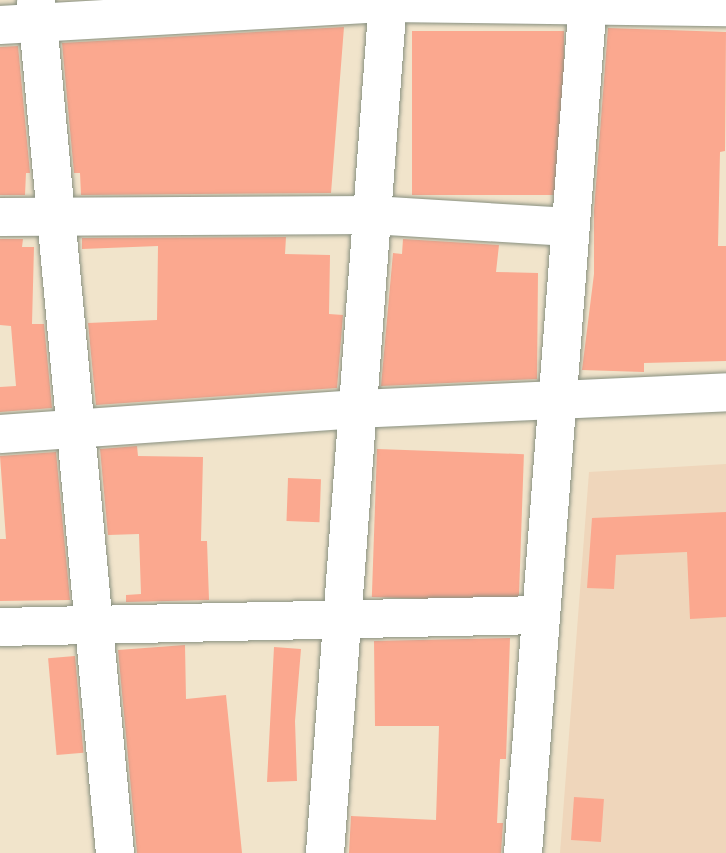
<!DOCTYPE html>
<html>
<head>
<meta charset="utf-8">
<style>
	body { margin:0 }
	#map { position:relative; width:726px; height:853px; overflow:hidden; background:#f1e4cb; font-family:Vollkorn,serif }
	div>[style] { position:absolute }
	.built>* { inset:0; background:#efd6bb }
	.building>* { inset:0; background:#fba88f; transform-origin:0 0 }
	.roads { filter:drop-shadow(0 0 2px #889080) drop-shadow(0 0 2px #889080) }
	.minor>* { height:38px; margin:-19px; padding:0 19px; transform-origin:19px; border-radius:19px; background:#fff }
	span { translate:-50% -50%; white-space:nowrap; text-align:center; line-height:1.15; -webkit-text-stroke:5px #f6f6f2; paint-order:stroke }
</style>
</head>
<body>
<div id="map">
	<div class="built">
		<div style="clip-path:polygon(726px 464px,726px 853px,560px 853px,589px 472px)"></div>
	</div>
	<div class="building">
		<div style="clip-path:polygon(344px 27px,331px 193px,81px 195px,80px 173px,74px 173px,62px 43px)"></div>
		<div style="clip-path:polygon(608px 28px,726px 32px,725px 151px,720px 152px,718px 246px,726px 246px,726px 361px,644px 363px,644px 372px,582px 370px,594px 274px,594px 210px)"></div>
		<div style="left:412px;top:31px;width:152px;height:164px"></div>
		<div style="clip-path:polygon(18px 46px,30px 173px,26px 173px,25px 195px,0 195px,0 47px)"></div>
		<div style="clip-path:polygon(286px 237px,285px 254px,330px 255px,329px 314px,343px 315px,337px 388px,96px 405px,88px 323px,157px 320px,158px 246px,82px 249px,82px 238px)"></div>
		<div style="clip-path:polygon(0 239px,23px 239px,22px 247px,34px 247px,32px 324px,44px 324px,52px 408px,0 412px,0 387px,16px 386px,11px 326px,0 325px)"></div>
		<div style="clip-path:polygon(403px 239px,499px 245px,496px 272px,538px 273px,537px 379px,381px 386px,393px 253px,402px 254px)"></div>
		<div style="clip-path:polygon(137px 446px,138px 456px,203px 457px,201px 541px,207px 541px,209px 600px,126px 602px,126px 595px,141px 594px,139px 534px,108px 535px,100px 449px)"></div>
		<div style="left:377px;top:449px;width:147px;height:148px;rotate:2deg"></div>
		<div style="clip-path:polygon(56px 452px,70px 600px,0 601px,0 539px,6px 539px,0 456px)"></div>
		<div style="left:288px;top:478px;width:33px;height:43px;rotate:2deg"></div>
		<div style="clip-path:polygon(726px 512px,726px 617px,690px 619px,687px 552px,616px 555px,614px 589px,587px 588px,592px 518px)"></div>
		<div style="clip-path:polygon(510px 638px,506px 759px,500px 759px,497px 823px,503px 823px,501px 853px,349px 853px,351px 816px,436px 820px,439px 726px,375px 726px,374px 641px)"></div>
		<div style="clip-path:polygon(185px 645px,186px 699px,226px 695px,242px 853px,137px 853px,118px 650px)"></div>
		<div style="clip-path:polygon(274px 647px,301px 649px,295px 721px,297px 781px,267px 782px)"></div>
		<div style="left:75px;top:656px;width:97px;height:27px;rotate:85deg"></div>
		<div style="left:574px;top:797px;width:30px;height:43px;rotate:4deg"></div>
	</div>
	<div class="roads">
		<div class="minor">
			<div style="left:36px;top:0;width:857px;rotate:84.71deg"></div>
			<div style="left:0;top:25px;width:388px;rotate:-3.3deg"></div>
			<div style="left:387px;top:3px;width:339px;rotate:0.7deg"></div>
			<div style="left:0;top:217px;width:372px;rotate:-0.3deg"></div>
			<div style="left:372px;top:215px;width:198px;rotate:3.5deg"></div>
			<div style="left:0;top:434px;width:358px;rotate:-4deg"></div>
			<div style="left:357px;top:409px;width:369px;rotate:-2.6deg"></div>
			<div style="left:0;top:627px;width:540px;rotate:-1.27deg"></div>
			<div style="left:325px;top:853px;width:855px;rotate:-85.78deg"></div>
			<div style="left:523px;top:853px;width:855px;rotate:-85.64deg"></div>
		</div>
	</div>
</div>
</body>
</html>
